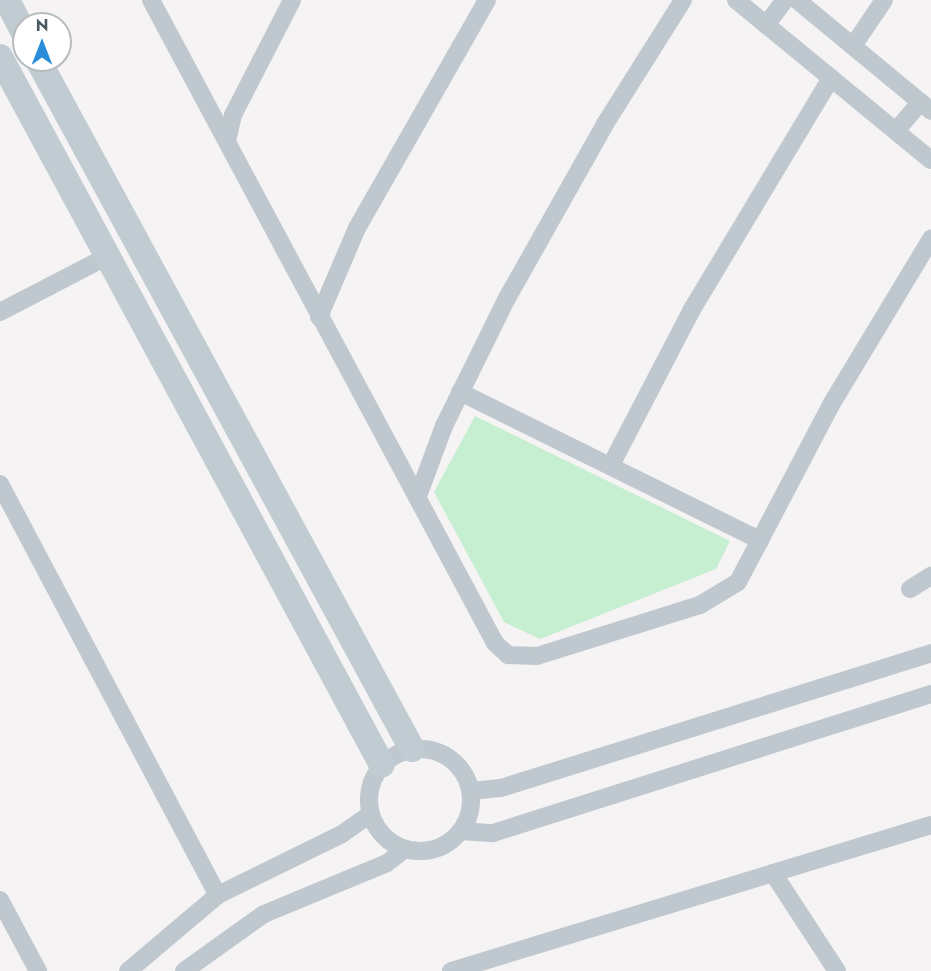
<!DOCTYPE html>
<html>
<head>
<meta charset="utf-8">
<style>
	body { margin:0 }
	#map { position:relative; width:931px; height:971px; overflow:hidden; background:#f5f3f3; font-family:Jost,sans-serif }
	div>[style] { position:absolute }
	.green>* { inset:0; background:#c6eed0 }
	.street>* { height:18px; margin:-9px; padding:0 9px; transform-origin:9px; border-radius:9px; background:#bfc8ce }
	.street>.ring { margin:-9px; padding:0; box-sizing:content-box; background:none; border:18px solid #bfc8ce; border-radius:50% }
	.secondary>* { height:26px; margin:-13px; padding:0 13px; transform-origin:13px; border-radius:13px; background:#c0cbd2 }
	span { translate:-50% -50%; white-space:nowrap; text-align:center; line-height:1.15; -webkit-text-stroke:4.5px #fff; paint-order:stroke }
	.north { position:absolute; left:12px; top:12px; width:60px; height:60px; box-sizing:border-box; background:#fff; border:2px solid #b7bcbf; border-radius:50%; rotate:0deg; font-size:16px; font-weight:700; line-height:24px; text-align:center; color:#4b585f }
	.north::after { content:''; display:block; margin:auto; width:21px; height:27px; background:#298dd9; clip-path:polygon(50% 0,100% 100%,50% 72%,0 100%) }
</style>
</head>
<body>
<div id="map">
	<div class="green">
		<div style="clip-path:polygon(475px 416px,730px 541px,716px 569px,540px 639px,504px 622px,434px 492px)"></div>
	</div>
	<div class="street">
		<div style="left:151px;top:0;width:729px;rotate:61.85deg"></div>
		<div style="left:495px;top:643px;width:18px;rotate:43deg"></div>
		<div style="left:508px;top:655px;width:29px;rotate:2deg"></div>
		<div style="left:537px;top:656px;width:171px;rotate:-17.4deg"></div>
		<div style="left:700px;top:605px;width:44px;rotate:-31.2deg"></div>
		<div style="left:738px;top:582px;width:202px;rotate:-62.3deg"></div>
		<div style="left:832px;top:403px;width:192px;rotate:-58.9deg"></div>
		<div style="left:736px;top:0;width:252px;rotate:39.4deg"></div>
		<div style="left:797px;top:0;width:174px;rotate:39.6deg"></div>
		<div style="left:766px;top:25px;width:31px;rotate:-53deg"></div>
		<div style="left:853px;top:46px;width:55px;rotate:-56deg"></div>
		<div style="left:896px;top:131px;width:38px;rotate:-50deg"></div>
		<div style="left:227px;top:141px;width:27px;rotate:-77deg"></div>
		<div style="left:233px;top:115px;width:129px;rotate:-62.8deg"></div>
		<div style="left:0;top:312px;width:122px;rotate:-27.4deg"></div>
		<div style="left:319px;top:317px;width:97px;rotate:-66.9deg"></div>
		<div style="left:357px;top:228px;width:262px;rotate:-60.3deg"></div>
		<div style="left:460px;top:392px;width:335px;rotate:26.3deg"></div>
		<div style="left:611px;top:465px;width:174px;rotate:-62.5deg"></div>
		<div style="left:691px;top:311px;width:272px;rotate:-59deg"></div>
		<div style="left:0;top:484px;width:465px;rotate:62.1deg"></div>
		<div style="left:418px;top:496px;width:75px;rotate:-69.6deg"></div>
		<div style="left:444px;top:426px;width:140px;rotate:-63.8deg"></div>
		<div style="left:506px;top:300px;width:202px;rotate:-60.6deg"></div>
		<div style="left:605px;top:124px;width:146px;rotate:-57.8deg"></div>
		<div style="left:910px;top:589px;width:25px;rotate:-32deg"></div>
		<div class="ring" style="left:369px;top:749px;width:84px;height:84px"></div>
		<div style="left:471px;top:791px;width:30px;rotate:-6deg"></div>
		<div style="left:501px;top:788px;width:451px;rotate:-17.4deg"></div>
		<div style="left:461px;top:831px;width:32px;rotate:4deg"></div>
		<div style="left:493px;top:833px;width:460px;rotate:-17.6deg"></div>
		<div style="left:773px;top:873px;width:117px;rotate:56.9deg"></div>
		<div style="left:0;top:900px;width:81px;rotate:61.8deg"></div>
		<div style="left:128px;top:971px;width:118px;rotate:-40.2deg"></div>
		<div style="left:218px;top:895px;width:138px;rotate:-26.2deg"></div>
		<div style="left:342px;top:834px;width:35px;rotate:-35deg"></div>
		<div style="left:184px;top:971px;width:98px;rotate:-35.5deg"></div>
		<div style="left:264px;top:914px;width:133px;rotate:-22.5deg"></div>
		<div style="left:387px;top:863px;width:23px;rotate:-38deg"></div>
		<div style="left:451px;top:971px;width:502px;rotate:-16.92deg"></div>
	</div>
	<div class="secondary">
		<div style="left:7px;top:0;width:37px;rotate:63deg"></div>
		<div style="left:0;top:57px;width:804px;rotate:61.65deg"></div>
		<div style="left:38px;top:60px;width:784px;rotate:61.51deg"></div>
	</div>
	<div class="north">N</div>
</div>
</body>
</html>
